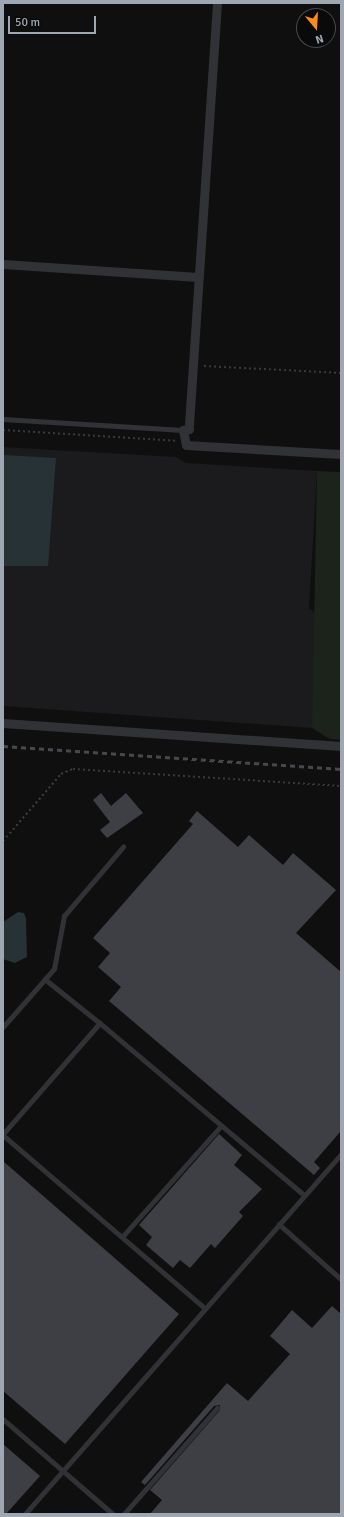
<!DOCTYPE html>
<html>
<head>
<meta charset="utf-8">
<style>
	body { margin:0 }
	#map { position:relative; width:344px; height:1517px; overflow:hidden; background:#0f0f10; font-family:Signika,sans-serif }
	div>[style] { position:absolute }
	.built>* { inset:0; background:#1b1b1d }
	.green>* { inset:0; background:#1b231b }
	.water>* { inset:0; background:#273236 }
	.building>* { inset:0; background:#3e3f44 }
	.path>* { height:2px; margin-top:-1px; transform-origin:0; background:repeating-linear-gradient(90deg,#36393d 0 2px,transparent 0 5px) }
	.lane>* { height:4.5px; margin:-2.25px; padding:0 2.25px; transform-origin:2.25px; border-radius:2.25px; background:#303236 }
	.street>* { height:9px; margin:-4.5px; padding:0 4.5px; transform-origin:4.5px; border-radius:4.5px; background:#303236 }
	.rail>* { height:3px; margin-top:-1.5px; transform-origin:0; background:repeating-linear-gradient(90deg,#45484d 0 5px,transparent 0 9px) }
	span { translate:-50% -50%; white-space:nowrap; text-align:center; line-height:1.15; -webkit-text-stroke:4px #0a0a0b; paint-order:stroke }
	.frame { position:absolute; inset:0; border:4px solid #9fa8b2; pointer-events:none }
	.north { position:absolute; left:296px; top:8px; width:40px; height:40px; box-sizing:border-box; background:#0a0a0b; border:1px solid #46494e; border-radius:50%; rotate:162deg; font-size:11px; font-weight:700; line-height:16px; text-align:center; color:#9fa8b2 }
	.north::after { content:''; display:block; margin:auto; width:14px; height:18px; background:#fd8b1b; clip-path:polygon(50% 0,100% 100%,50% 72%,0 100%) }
	.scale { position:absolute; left:8px; top:16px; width:88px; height:18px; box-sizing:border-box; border:2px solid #9fa8b2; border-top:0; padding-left:5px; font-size:12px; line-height:14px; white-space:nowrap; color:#9fa8b2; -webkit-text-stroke:3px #0a0a0b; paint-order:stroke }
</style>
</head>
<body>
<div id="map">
	<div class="built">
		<div style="clip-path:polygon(3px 447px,176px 457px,186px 463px,317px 471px,309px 608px,320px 618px,312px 728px,3px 706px)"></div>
	</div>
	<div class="green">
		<div style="clip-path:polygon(317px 471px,341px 472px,341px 740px,330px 739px,312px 728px)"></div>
	</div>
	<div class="water">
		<div style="clip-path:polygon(3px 455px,56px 458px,48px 566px,3px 566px)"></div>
		<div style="clip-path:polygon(18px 912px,24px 913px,26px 919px,27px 957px,15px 963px,3px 959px,3px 922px)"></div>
	</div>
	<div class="building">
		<div style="clip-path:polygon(101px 793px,111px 806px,126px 793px,143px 813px,107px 838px,100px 830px,110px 822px,93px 800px)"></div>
		<div style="clip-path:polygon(197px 811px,238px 847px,249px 835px,283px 865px,293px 853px,336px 890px,296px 933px,341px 972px,341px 1131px,314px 1162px,320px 1168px,314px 1175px,109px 1001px,121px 987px,98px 967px,110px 953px,93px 938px,193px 824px,189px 821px)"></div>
		<div style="clip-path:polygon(219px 1134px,242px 1155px,234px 1165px,262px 1189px,239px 1212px,243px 1216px,215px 1248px,211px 1244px,190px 1268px,180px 1260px,173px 1268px,146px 1245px,152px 1237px,139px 1225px)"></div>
		<div style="clip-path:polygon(3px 1161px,179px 1314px,65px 1444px,3px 1391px)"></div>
		<div style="clip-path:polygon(332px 1306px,341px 1314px,341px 1514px,150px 1514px,162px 1500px,150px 1490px,220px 1410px,220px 1405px,214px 1406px,145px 1485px,141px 1482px,227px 1383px,248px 1401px,290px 1354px,270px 1336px,292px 1310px,312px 1328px)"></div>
		<div style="clip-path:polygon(3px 1444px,40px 1476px,6px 1514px,3px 1514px)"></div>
	</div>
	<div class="path">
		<div style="left:204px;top:366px;width:137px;rotate:2.9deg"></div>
		<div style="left:3px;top:430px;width:173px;rotate:3.6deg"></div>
		<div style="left:3px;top:841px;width:89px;rotate:-49.1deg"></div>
		<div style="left:61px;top:774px;width:13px;rotate:-23deg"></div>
		<div style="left:73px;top:769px;width:269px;rotate:3.6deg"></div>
	</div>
	<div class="lane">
		<div style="left:3px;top:419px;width:180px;rotate:3.5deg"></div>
		<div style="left:45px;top:979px;width:70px;rotate:38.7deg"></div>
		<div style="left:3px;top:1027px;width:77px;rotate:-48.7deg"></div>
		<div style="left:54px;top:969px;width:54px;rotate:-79.3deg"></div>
		<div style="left:64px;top:916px;width:91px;rotate:-49.5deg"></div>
		<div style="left:3px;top:1134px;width:147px;rotate:-48.9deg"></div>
		<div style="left:100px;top:1023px;width:267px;rotate:40.1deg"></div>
		<div style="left:3px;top:1135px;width:266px;rotate:40.6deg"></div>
		<div style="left:279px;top:1224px;width:83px;rotate:41.6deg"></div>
		<div style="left:122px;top:1237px;width:149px;rotate:-48.3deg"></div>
		<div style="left:3px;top:1419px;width:145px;rotate:40.8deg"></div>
		<div style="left:25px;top:1514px;width:479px;rotate:-48.7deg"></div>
		<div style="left:124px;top:1514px;width:141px;rotate:-48.7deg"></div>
	</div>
	<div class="street">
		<div style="left:217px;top:3px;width:427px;rotate:93.8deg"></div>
		<div style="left:189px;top:429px;width:6px;rotate:171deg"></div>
		<div style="left:183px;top:430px;width:15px;rotate:79deg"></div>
		<div style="left:186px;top:445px;width:155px;rotate:3.3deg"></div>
		<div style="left:3px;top:264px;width:195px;rotate:3.8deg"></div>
		<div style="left:3px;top:723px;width:339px;rotate:3.9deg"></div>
	</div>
	<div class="rail">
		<div style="left:3px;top:746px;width:339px;rotate:3.9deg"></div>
	</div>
	<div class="frame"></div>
	<div class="north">N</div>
	<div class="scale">50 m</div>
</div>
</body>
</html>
